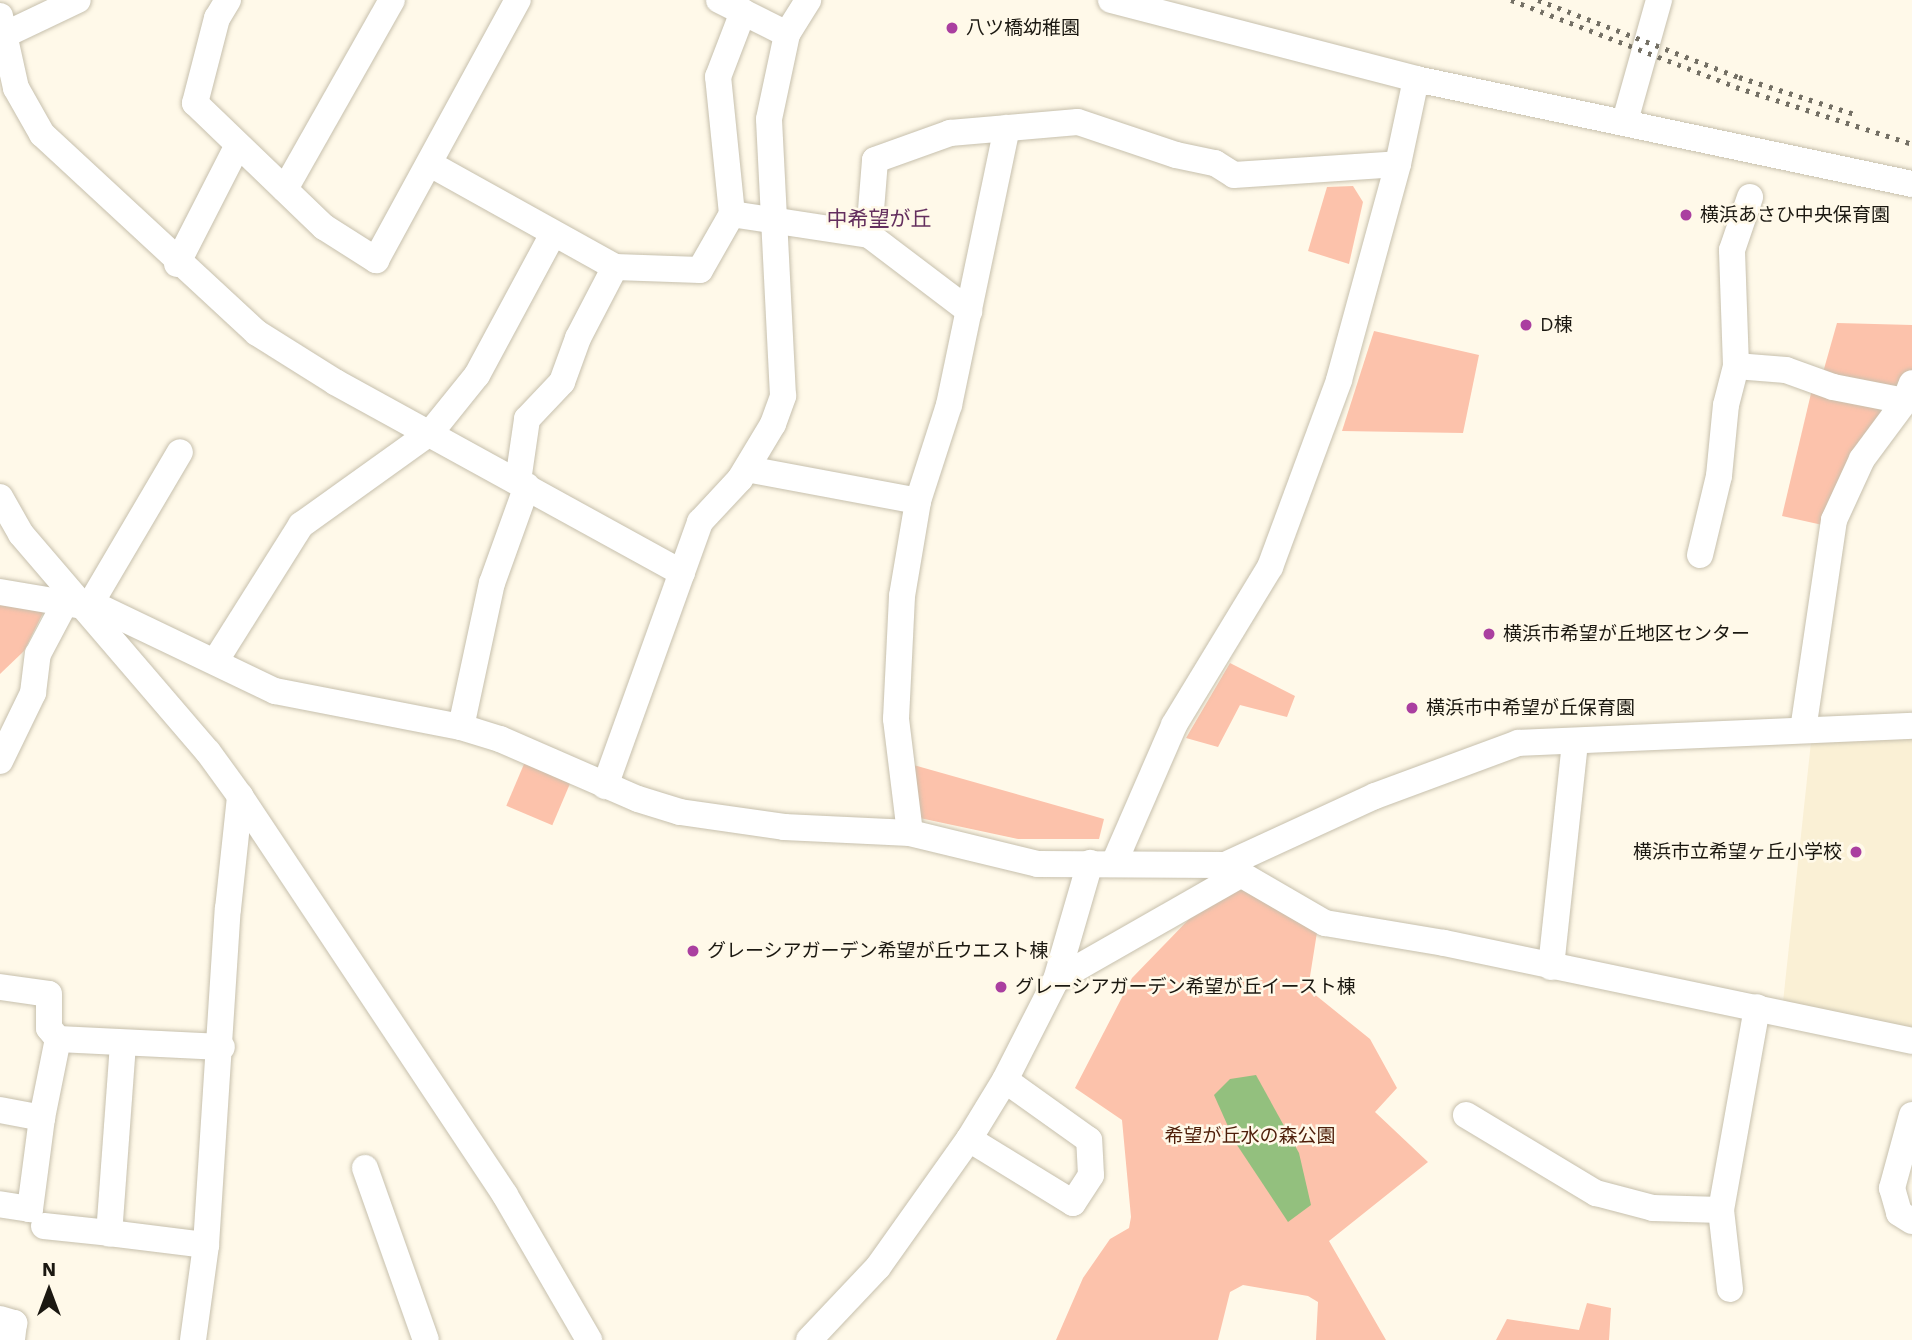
<!DOCTYPE html>
<html>
<head>
<meta charset="utf-8">
<style>
	body { margin:0 }
	#map { position:relative; width:1912px; height:1340px; overflow:hidden; background:#fff9e9; font-family:"Work Sans","Noto Sans JP",sans-serif }
	div>[style] { position:absolute }
	.built>* { inset:0; background:#faf0d5 }
	.green>* { inset:0; background:#fcc2ab; transform-origin:0 0 }
	.water>* { inset:0; background:#93c07e }
	.roads { filter:drop-shadow(0 0 2px #c7c0ad) drop-shadow(0 0 2px #c7c0ad) }
	.minor>* { height:26px; margin:-13px; padding:0 13px; transform-origin:13px; border-radius:13px; background:#fff }
	.rail>* { height:5px; margin-top:-2.5px; transform-origin:0; background:repeating-linear-gradient(90deg,#747065 0 3.5px,transparent 0 10.5px) }
	.dots>* { width:19px; height:19px; translate:-50% -50%; box-sizing:border-box; border:4px solid #fff9e9; border-radius:50% }
	span { translate:-50% -50%; white-space:nowrap; text-align:center; line-height:1.15; -webkit-text-stroke:5px #fff9e9; paint-order:stroke }
	.poi-label { font-size:19px; color:#1b1811 }
	.left { translate:0 -50%; text-align:left }
	.right { translate:-100% -50%; text-align:right }
	.park-label { font-size:19px; color:#4e1e09 }
	.neighbourhood-label { font-size:21px; color:#642f5e }
	.north { position:absolute; left:14px; top:1256px; width:70px; height:70px; -webkit-text-stroke:5px #fff9e9; paint-order:stroke; rotate:0deg; font-size:19px; font-weight:700; line-height:28px; text-align:center; color:#1b1811 }
	.north::after { content:''; display:block; margin:auto; width:24px; height:32px; background:#1b1811; clip-path:polygon(50% 0,100% 100%,50% 72%,0 100%) }
</style>
</head>
<body>
<div id="map">
	<div class="built">
		<div style="clip-path:polygon(1912px 731px,1912px 1028px,1783px 1002px,1812px 733px)"></div>
	</div>
	<div class="green">
		<div style="clip-path:polygon(1353px 186px,1363px 202px,1349px 264px,1308px 251px,1327px 187px)"></div>
		<div style="clip-path:polygon(1837px 323px,1912px 325px,1912px 372px,1903px 397px,1822px 376px)"></div>
		<div style="clip-path:polygon(1374px 331px,1479px 355px,1463px 433px,1342px 431px)"></div>
		<div style="clip-path:polygon(1813px 385px,1896px 405px,1827px 526px,1782px 516px)"></div>
		<div style="clip-path:polygon(0 600px,44px 611px,24px 651px,0 674px)"></div>
		<div style="clip-path:polygon(1230px 663px,1295px 696px,1287px 717px,1240px 705px,1218px 747px,1186px 738px)"></div>
		<div style="left:527px;top:757px;width:50px;height:53px;rotate:23deg"></div>
		<div style="clip-path:polygon(910px 764px,1104px 819px,1099px 839px,1018px 839px,915px 817px)"></div>
		<div style="clip-path:polygon(1240px 887px,1318px 926px,1308px 989px,1370px 1039px,1397px 1088px,1375px 1112px,1428px 1162px,1329px 1241px,1386px 1340px,1316px 1340px,1318px 1302px,1308px 1296px,1243px 1285px,1230px 1292px,1218px 1340px,1056px 1340px,1083px 1278px,1110px 1239px,1129px 1228px,1131px 1217px,1122px 1120px,1075px 1088px,1132px 978px,1194px 914px)"></div>
		<div style="clip-path:polygon(1587px 1303px,1611px 1308px,1609px 1340px,1496px 1340px,1507px 1319px,1579px 1330px)"></div>
	</div>
	<div class="water">
		<div style="clip-path:polygon(1256px 1075px,1299px 1153px,1311px 1205px,1288px 1222px,1235px 1142px,1214px 1095px,1230px 1079px)"></div>
	</div>
	<div class="roads">
		<div class="minor">
			<div style="left:228px;top:0;width:21px;rotate:121deg"></div>
			<div style="left:217px;top:18px;width:88px;rotate:104.5deg"></div>
			<div style="left:195px;top:103px;width:179px;rotate:43.9deg"></div>
			<div style="left:324px;top:227px;width:62px;rotate:32.4deg"></div>
			<div style="left:376px;top:260px;width:296px;rotate:-61.4deg"></div>
			<div style="left:719px;top:0;width:76px;rotate:26.6deg"></div>
			<div style="left:1111px;top:0;width:315px;rotate:14.5deg"></div>
			<div style="left:1416px;top:79px;width:507px;rotate:11.95deg"></div>
			<div style="left:0;top:16px;width:74px;rotate:77.5deg"></div>
			<div style="left:16px;top:88px;width:53px;rotate:60.5deg"></div>
			<div style="left:42px;top:134px;width:293px;rotate:42.8deg"></div>
			<div style="left:257px;top:333px;width:92px;rotate:32.1deg"></div>
			<div style="left:335px;top:382px;width:396px;rotate:28.8deg"></div>
			<div style="left:0;top:37px;width:86px;rotate:-25.4deg"></div>
			<div style="left:1625px;top:121px;width:126px;rotate:-74.3deg"></div>
			<div style="left:430px;top:164px;width:212px;rotate:29.1deg"></div>
			<div style="left:615px;top:267px;width:85px;rotate:2deg"></div>
			<div style="left:700px;top:270px;width:64px;rotate:-60.3deg"></div>
			<div style="left:732px;top:214px;width:138px;rotate:-95.8deg"></div>
			<div style="left:718px;top:77px;width:70px;rotate:-69deg"></div>
			<div style="left:285px;top:189px;width:217px;rotate:-60.5deg"></div>
			<div style="left:732px;top:214px;width:139px;rotate:8.7deg"></div>
			<div style="left:869px;top:235px;width:126px;rotate:37.2deg"></div>
			<div style="left:869px;top:235px;width:75px;rotate:-85.4deg"></div>
			<div style="left:875px;top:160px;width:80px;rotate:-19.8deg"></div>
			<div style="left:950px;top:133px;width:128px;rotate:-4.9deg"></div>
			<div style="left:1078px;top:122px;width:103px;rotate:18.6deg"></div>
			<div style="left:1176px;top:155px;width:40px;rotate:12deg"></div>
			<div style="left:1215px;top:163px;width:22px;rotate:32deg"></div>
			<div style="left:1234px;top:175px;width:164px;rotate:-3.8deg"></div>
			<div style="left:177px;top:264px;width:131px;rotate:-62.9deg"></div>
			<div style="left:1736px;top:366px;width:50px;rotate:4.6deg"></div>
			<div style="left:1786px;top:370px;width:50px;rotate:19.9deg"></div>
			<div style="left:1833px;top:387px;width:73px;rotate:11deg"></div>
			<div style="left:1905px;top:401px;width:19px;rotate:-69deg"></div>
			<div style="left:747px;top:469px;width:174px;rotate:10.6deg"></div>
			<div style="left:518px;top:481px;width:63px;rotate:-81.7deg"></div>
			<div style="left:527px;top:419px;width:51px;rotate:-46.6deg"></div>
			<div style="left:562px;top:382px;width:47px;rotate:-70deg"></div>
			<div style="left:578px;top:338px;width:80px;rotate:-62.5deg"></div>
			<div style="left:0;top:497px;width:43px;rotate:60.4deg"></div>
			<div style="left:21px;top:534px;width:287px;rotate:49.4deg"></div>
			<div style="left:208px;top:752px;width:54px;rotate:54deg"></div>
			<div style="left:240px;top:796px;width:479px;rotate:56.4deg"></div>
			<div style="left:505px;top:1195px;width:168px;rotate:59.9deg"></div>
			<div style="left:1700px;top:555px;width:81px;rotate:-76.5deg"></div>
			<div style="left:1719px;top:476px;width:71px;rotate:-84.4deg"></div>
			<div style="left:1726px;top:405px;width:40px;rotate:-75.6deg"></div>
			<div style="left:1736px;top:366px;width:116px;rotate:-92deg"></div>
			<div style="left:1732px;top:250px;width:56px;rotate:-71.2deg"></div>
			<div style="left:0;top:592px;width:84px;rotate:9.6deg"></div>
			<div style="left:83px;top:606px;width:9px;rotate:-21deg"></div>
			<div style="left:91px;top:603px;width:204px;rotate:25.6deg"></div>
			<div style="left:275px;top:691px;width:189px;rotate:11deg"></div>
			<div style="left:461px;top:727px;width:41px;rotate:17.1deg"></div>
			<div style="left:500px;top:739px;width:150px;rotate:23.5deg"></div>
			<div style="left:638px;top:799px;width:44px;rotate:17.2deg"></div>
			<div style="left:680px;top:812px;width:105px;rotate:8.2deg"></div>
			<div style="left:784px;top:827px;width:126px;rotate:2.7deg"></div>
			<div style="left:910px;top:833px;width:132px;rotate:13.6deg"></div>
			<div style="left:1038px;top:864px;width:187px;rotate:0.3deg"></div>
			<div style="left:1225px;top:865px;width:165px;rotate:-24.7deg"></div>
			<div style="left:1375px;top:796px;width:153px;rotate:-20.3deg"></div>
			<div style="left:1518px;top:743px;width:394px;rotate:-2.5deg"></div>
			<div style="left:91px;top:603px;width:175px;rotate:-59.5deg"></div>
			<div style="left:216px;top:660px;width:160px;rotate:-57.8deg"></div>
			<div style="left:301px;top:525px;width:160px;rotate:-35.6deg"></div>
			<div style="left:431px;top:432px;width:73px;rotate:-51.1deg"></div>
			<div style="left:477px;top:375px;width:160px;rotate:-61.7deg"></div>
			<div style="left:461px;top:727px;width:147px;rotate:-77.9deg"></div>
			<div style="left:492px;top:583px;width:103px;rotate:-70.2deg"></div>
			<div style="left:1803px;top:730px;width:212px;rotate:-81.6deg"></div>
			<div style="left:1834px;top:520px;width:67px;rotate:-65.3deg"></div>
			<div style="left:1862px;top:459px;width:72px;rotate:-53.4deg"></div>
			<div style="left:0;top:761px;width:76px;rotate:-64.1deg"></div>
			<div style="left:33px;top:693px;width:39px;rotate:-83deg"></div>
			<div style="left:38px;top:654px;width:58px;rotate:-62.1deg"></div>
			<div style="left:605px;top:786px;width:281px;rotate:-70.2deg"></div>
			<div style="left:700px;top:522px;width:59px;rotate:-47.1deg"></div>
			<div style="left:740px;top:479px;width:64px;rotate:-59deg"></div>
			<div style="left:773px;top:424px;width:30px;rotate:-70deg"></div>
			<div style="left:783px;top:396px;width:277px;rotate:-92.9deg"></div>
			<div style="left:769px;top:119px;width:87px;rotate:-78deg"></div>
			<div style="left:787px;top:34px;width:40px;rotate:-58deg"></div>
			<div style="left:910px;top:833px;width:115px;rotate:-97deg"></div>
			<div style="left:896px;top:719px;width:123px;rotate:-87.2deg"></div>
			<div style="left:902px;top:596px;width:96px;rotate:-80.4deg"></div>
			<div style="left:918px;top:501px;width:101px;rotate:-72.1deg"></div>
			<div style="left:949px;top:405px;width:283px;rotate:-78.2deg"></div>
			<div style="left:1115px;top:861px;width:148px;rotate:-66.5deg"></div>
			<div style="left:1174px;top:725px;width:185px;rotate:-58.7deg"></div>
			<div style="left:1270px;top:567px;width:199px;rotate:-69.7deg"></div>
			<div style="left:1339px;top:380px;width:224px;rotate:-74.7deg"></div>
			<div style="left:1398px;top:164px;width:87px;rotate:-78deg"></div>
			<div style="left:1225px;top:865px;width:116px;rotate:30.1deg"></div>
			<div style="left:1325px;top:923px;width:121px;rotate:9.5deg"></div>
			<div style="left:1444px;top:943px;width:478px;rotate:11.8deg"></div>
			<div style="left:1551px;top:967px;width:224px;rotate:-83.9deg"></div>
			<div style="left:1056px;top:980px;width:212px;rotate:-29.7deg"></div>
			<div style="left:0;top:987px;width:49px;rotate:8.1deg"></div>
			<div style="left:49px;top:994px;width:34px;rotate:90deg"></div>
			<div style="left:49px;top:1028px;width:14px;rotate:51deg"></div>
			<div style="left:58px;top:1039px;width:164px;rotate:2.8deg"></div>
			<div style="left:123px;top:1044px;width:190px;rotate:94.2deg"></div>
			<div style="left:109px;top:1233px;width:98px;rotate:7.1deg"></div>
			<div style="left:0;top:1110px;width:43px;rotate:10.8deg"></div>
			<div style="left:42px;top:1118px;width:92px;rotate:97.5deg"></div>
			<div style="left:30px;top:1209px;width:30px;rotate:-171deg"></div>
			<div style="left:1466px;top:1115px;width:152px;rotate:31deg"></div>
			<div style="left:1596px;top:1193px;width:59px;rotate:14.7deg"></div>
			<div style="left:1653px;top:1208px;width:68px;rotate:1.7deg"></div>
			<div style="left:1912px;top:1115px;width:76px;rotate:105.3deg"></div>
			<div style="left:1892px;top:1188px;width:26px;rotate:74deg"></div>
			<div style="left:1899px;top:1213px;width:15px;rotate:32deg"></div>
			<div style="left:42px;top:1118px;width:81px;rotate:-78.6deg"></div>
			<div style="left:969px;top:1139px;width:122px;rotate:31.6deg"></div>
			<div style="left:1073px;top:1203px;width:33px;rotate:-57deg"></div>
			<div style="left:1091px;top:1175px;width:35px;rotate:-93deg"></div>
			<div style="left:1089px;top:1140px;width:103px;rotate:-144.5deg"></div>
			<div style="left:365px;top:1168px;width:182px;rotate:70.5deg"></div>
			<div style="left:44px;top:1226px;width:65px;rotate:6.1deg"></div>
			<div style="left:1730px;top:1289px;width:80px;rotate:-96.5deg"></div>
			<div style="left:1721px;top:1210px;width:206px;rotate:-79.9deg"></div>
			<div style="left:0;top:1319px;width:15px;rotate:16deg"></div>
			<div style="left:14px;top:1323px;width:17px;rotate:97deg"></div>
			<div style="left:193px;top:1340px;width:96px;rotate:-82.2deg"></div>
			<div style="left:206px;top:1245px;width:337px;rotate:-86.3deg"></div>
			<div style="left:228px;top:909px;width:114px;rotate:-83.9deg"></div>
			<div style="left:809px;top:1340px;width:100px;rotate:-46.6deg"></div>
			<div style="left:878px;top:1267px;width:157px;rotate:-54.6deg"></div>
			<div style="left:969px;top:1139px;width:69px;rotate:-58.6deg"></div>
			<div style="left:1005px;top:1080px;width:112px;rotate:-63deg"></div>
			<div style="left:1056px;top:980px;width:122px;rotate:-73.8deg"></div>
		</div>
	</div>
	<div class="rail">
		<div style="left:1511px;top:0;width:241px;rotate:21.1deg"></div>
		<div style="left:1736px;top:87px;width:185px;rotate:17.9deg"></div>
		<div style="left:1538px;top:0;width:215px;rotate:21deg"></div>
		<div style="left:1739px;top:77px;width:121px;rotate:17.8deg"></div>
	</div>
	<div class="dots">
		<div style="left:952px;top:28px;background:#aa3fa0"></div>
		<div style="left:1686px;top:215px;background:#aa3fa0"></div>
		<div style="left:1526px;top:325px;background:#aa3fa0"></div>
		<div style="left:1489px;top:634px;background:#aa3fa0"></div>
		<div style="left:1412px;top:708px;background:#aa3fa0"></div>
		<div style="left:1856px;top:852px;background:#aa3fa0"></div>
		<div style="left:693px;top:951px;background:#aa3fa0"></div>
		<div style="left:1001px;top:987px;background:#aa3fa0"></div>
	</div>
	<div class="poi-label">
		<span class="left" style="left:966px;top:28px">八ツ橋幼稚園</span>
		<span class="left" style="left:1700px;top:215px">横浜あさひ中央保育園</span>
		<span class="left" style="left:1540px;top:325px">D棟</span>
		<span class="left" style="left:1503px;top:634px">横浜市希望が丘地区センター</span>
		<span class="left" style="left:1426px;top:708px">横浜市中希望が丘保育園</span>
		<span class="right" style="left:1842px;top:852px">横浜市立希望ヶ丘小学校</span>
		<span class="left" style="left:707px;top:951px">グレーシアガーデン希望が丘ウエスト棟</span>
		<span class="left" style="left:1015px;top:987px">グレーシアガーデン希望が丘イースト棟</span>
	</div>
	<div class="park-label">
		<span style="left:1250px;top:1136px">希望が丘水の森公園</span>
	</div>
	<div class="neighbourhood-label">
		<span style="left:879px;top:219px">中希望が丘</span>
	</div>
	<div class="north">N</div>
</div>
</body>
</html>
